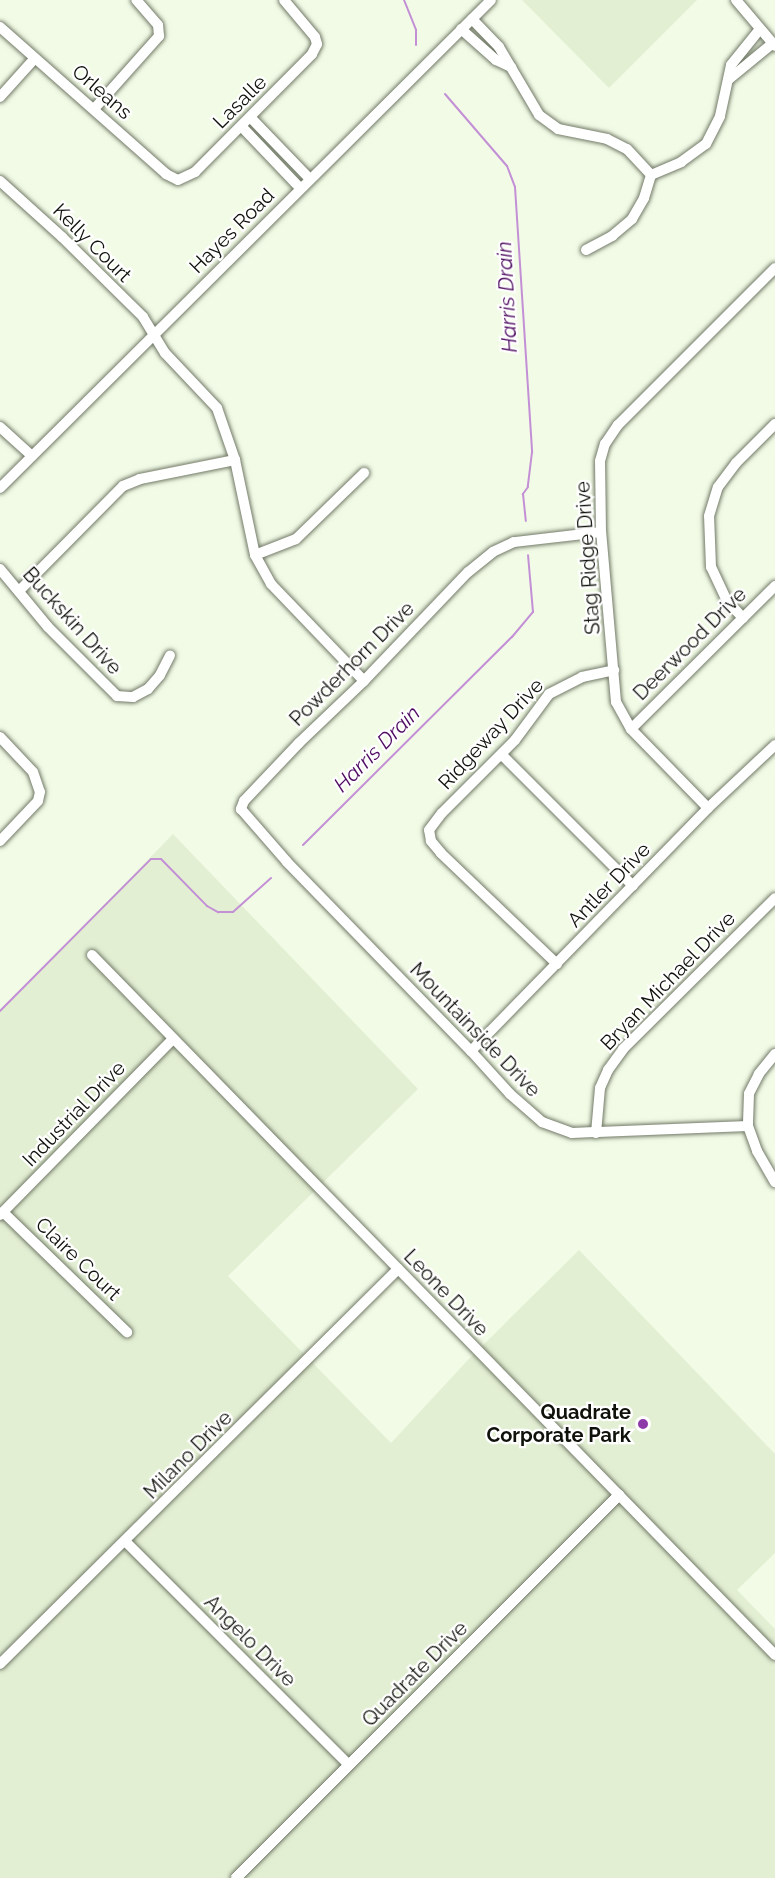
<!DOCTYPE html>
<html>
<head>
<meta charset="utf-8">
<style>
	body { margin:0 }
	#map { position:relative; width:775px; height:1878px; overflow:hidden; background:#f2fbe6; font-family:Raleway,sans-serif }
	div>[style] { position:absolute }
	.built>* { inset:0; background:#e3efd3 }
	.stream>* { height:2px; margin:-1px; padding:0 1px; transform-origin:1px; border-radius:1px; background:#c390d6 }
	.roads { filter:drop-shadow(0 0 2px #727a68) drop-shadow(0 0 2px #727a68) }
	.minor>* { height:10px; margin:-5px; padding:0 5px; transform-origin:5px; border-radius:5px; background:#fff }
	.dots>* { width:16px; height:16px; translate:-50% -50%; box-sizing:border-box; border:3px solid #fff; border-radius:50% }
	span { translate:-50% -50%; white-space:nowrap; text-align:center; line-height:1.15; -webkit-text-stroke:4.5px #fff; paint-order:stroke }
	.street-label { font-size:20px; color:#0f120b }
	.poi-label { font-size:20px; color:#0f120b; font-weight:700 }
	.right { translate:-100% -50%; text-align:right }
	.water-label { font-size:21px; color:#4e0b61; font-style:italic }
</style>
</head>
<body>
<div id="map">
	<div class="built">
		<div style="clip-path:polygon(522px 0,697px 0,609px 88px)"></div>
		<div style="clip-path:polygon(173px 834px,418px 1089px,228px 1276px,391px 1443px,466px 1362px,579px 1250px,775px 1454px,775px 1553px,737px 1590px,775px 1629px,775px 1878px,0 1878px,0 1012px)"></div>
	</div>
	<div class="stream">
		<div style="left:404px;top:0;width:32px;rotate:68deg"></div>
		<div style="left:416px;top:30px;width:15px;rotate:90deg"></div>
		<div style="left:445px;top:94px;width:95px;rotate:49.3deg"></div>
		<div style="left:507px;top:166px;width:22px;rotate:69deg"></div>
		<div style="left:515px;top:187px;width:266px;rotate:86.3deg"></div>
		<div style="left:532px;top:452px;width:35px;rotate:97deg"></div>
		<div style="left:528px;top:487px;width:9px;rotate:126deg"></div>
		<div style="left:523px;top:494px;width:27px;rotate:84deg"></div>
		<div style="left:303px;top:845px;width:295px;rotate:-44.9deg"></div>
		<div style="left:512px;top:637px;width:33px;rotate:-50deg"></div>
		<div style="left:533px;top:612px;width:57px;rotate:-95deg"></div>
		<div style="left:0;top:1011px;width:214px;rotate:-45.2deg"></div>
		<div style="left:151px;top:859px;width:10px"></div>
		<div style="left:161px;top:859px;width:66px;rotate:45.6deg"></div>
		<div style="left:207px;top:906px;width:13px;rotate:29deg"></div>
		<div style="left:218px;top:912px;width:15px"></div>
		<div style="left:233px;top:912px;width:51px;rotate:-41.8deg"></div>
	</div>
	<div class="roads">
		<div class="minor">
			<div style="left:736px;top:0;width:60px;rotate:49.7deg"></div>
			<div style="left:472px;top:19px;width:39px;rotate:46deg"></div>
			<div style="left:499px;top:47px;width:79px;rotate:59.5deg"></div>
			<div style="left:539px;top:115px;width:24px;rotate:36deg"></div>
			<div style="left:558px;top:129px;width:50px;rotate:11.5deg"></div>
			<div style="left:607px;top:139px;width:22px;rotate:27deg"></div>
			<div style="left:627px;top:149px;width:35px;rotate:47deg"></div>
			<div style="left:0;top:27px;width:222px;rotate:41.5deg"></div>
			<div style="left:166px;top:174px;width:13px;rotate:27deg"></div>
			<div style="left:178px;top:180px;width:19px;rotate:-25deg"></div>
			<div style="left:195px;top:172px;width:166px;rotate:-45.2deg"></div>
			<div style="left:312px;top:54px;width:11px;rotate:-63deg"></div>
			<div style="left:317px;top:44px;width:7px;rotate:-106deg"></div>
			<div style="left:315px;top:37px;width:48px;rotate:-130deg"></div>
			<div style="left:461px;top:29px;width:47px;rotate:41.5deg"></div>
			<div style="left:496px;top:60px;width:17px;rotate:25deg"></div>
			<div style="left:728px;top:80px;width:58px;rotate:-39.4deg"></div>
			<div style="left:0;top:97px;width:52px;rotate:-48.1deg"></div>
			<div style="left:94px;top:109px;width:98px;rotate:-48.3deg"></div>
			<div style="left:159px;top:36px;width:11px;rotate:-95deg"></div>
			<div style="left:158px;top:25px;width:33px;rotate:-131deg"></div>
			<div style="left:251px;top:118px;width:85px;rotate:46deg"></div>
			<div style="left:242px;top:127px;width:84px;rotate:46.4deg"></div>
			<div style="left:651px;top:175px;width:33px;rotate:-23deg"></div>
			<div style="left:681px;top:162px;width:31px;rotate:-36deg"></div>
			<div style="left:706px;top:144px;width:31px;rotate:-63deg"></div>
			<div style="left:720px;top:116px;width:52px;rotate:-77.8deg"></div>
			<div style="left:731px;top:65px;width:46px;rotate:-51.1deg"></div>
			<div style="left:0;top:181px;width:84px;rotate:42.1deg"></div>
			<div style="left:62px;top:237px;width:114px;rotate:44.6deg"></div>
			<div style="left:143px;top:317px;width:42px;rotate:58.6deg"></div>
			<div style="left:165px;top:353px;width:76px;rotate:46.6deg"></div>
			<div style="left:217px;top:408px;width:55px;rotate:70.9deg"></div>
			<div style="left:235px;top:460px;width:97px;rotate:78.1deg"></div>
			<div style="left:255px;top:555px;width:33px;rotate:61deg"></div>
			<div style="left:271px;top:584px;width:134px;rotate:46.2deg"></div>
			<div style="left:586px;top:250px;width:30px;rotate:-28deg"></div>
			<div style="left:612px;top:236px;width:26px;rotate:-40deg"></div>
			<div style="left:632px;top:219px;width:24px;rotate:-60deg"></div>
			<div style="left:644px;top:198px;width:24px;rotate:-73deg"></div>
			<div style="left:0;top:427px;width:43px;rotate:42.2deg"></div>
			<div style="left:0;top:488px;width:692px;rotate:-44.82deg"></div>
			<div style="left:601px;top:532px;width:88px;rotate:173.4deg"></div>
			<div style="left:514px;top:542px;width:23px;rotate:155deg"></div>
			<div style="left:493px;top:552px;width:32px;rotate:141deg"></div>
			<div style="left:468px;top:572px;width:151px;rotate:133.7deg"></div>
			<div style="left:364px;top:681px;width:90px;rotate:136.4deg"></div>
			<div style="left:299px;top:743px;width:80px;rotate:133.5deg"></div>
			<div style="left:244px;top:801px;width:9px;rotate:111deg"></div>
			<div style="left:241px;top:809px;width:70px;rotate:49deg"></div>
			<div style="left:287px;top:862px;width:264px;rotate:45.8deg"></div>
			<div style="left:471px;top:1051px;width:58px;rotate:47.8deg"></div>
			<div style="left:510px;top:1094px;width:43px;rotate:41.2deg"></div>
			<div style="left:542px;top:1122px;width:32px;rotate:20deg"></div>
			<div style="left:572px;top:1133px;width:176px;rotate:-2.3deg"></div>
			<div style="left:255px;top:555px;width:44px;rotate:-21.3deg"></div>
			<div style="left:296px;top:539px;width:95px;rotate:-44.1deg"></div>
			<div style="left:0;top:569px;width:75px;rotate:50.4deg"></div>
			<div style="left:48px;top:627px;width:98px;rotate:45deg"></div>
			<div style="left:117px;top:696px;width:16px;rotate:4deg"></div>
			<div style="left:133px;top:697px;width:17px;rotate:-28deg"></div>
			<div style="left:148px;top:689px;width:18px;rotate:-49deg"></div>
			<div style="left:160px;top:675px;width:22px;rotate:-63deg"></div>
			<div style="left:20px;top:590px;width:146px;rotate:-45.3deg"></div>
			<div style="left:123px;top:486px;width:18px;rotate:-22deg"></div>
			<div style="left:140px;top:479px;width:97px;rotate:-11.3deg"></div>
			<div style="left:743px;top:618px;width:23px;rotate:-133deg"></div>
			<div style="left:727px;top:601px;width:38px;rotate:-115deg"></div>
			<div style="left:711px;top:567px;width:51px;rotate:-92.2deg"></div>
			<div style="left:709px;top:516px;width:30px;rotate:-73deg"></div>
			<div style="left:718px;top:487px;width:30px;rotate:-53deg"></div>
			<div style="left:736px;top:463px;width:55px;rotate:-45deg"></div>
			<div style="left:631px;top:729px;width:203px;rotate:-44.8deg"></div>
			<div style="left:0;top:737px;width:48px;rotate:46.7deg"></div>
			<div style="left:33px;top:772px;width:21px;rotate:71deg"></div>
			<div style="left:40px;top:792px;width:9px;rotate:103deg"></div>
			<div style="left:38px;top:801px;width:55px;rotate:133.5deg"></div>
			<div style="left:502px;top:755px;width:185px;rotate:45deg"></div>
			<div style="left:708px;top:808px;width:110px;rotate:-134.3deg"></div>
			<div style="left:631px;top:729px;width:31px;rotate:-119deg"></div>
			<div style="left:616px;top:702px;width:171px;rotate:-95deg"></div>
			<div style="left:601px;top:532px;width:71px;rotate:-90.8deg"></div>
			<div style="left:600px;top:461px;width:18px;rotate:-74deg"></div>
			<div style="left:605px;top:444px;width:23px;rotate:-56deg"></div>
			<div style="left:618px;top:425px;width:222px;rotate:-45deg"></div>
			<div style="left:92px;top:955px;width:978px;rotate:45.7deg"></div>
			<div style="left:557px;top:964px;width:161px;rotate:-136.3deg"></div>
			<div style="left:441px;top:853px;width:16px;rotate:-130deg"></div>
			<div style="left:431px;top:841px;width:11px;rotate:-100deg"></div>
			<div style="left:429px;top:830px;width:21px;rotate:-53deg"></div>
			<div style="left:442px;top:813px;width:103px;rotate:-45deg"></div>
			<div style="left:515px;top:740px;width:57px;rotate:-53.5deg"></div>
			<div style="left:549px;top:694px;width:37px;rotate:-27deg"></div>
			<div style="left:582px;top:677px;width:33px;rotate:-12deg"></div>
			<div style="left:471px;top:1051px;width:339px;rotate:-45.7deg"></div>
			<div style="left:708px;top:808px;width:92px;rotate:-43.2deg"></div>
			<div style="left:775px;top:1054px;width:26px;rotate:129deg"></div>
			<div style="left:759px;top:1074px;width:22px;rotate:117deg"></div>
			<div style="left:749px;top:1094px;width:32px;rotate:92deg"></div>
			<div style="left:748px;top:1126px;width:27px;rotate:70deg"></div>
			<div style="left:757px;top:1151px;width:36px;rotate:60deg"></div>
			<div style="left:596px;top:1133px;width:45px;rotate:-84.9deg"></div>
			<div style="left:600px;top:1088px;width:20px;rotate:-66deg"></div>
			<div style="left:608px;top:1070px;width:26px;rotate:-54deg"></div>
			<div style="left:623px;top:1049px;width:214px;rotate:-44.8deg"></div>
			<div style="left:3px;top:1212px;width:173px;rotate:44.1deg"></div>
			<div style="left:0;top:1215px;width:247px;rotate:-45.5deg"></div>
			<div style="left:126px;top:1542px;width:315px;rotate:45deg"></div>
			<div style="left:0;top:1664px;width:561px;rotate:-44.78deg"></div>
			<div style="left:236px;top:1878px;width:542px;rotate:-45deg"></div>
		</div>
	</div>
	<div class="dots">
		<div style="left:643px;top:1424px;background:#8d39a8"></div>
	</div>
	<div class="street-label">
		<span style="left:102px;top:92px;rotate:41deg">Orleans</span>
		<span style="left:240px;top:102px;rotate:-45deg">Lasalle</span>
		<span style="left:232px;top:231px;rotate:-45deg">Hayes Road</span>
		<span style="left:92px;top:243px;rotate:45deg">Kelly Court</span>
		<span style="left:588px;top:558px;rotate:-94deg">Stag Ridge Drive</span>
		<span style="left:72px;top:621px;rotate:48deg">Buckskin Drive</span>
		<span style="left:690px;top:644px;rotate:-45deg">Deerwood Drive</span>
		<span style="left:352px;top:664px;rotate:-45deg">Powderhorn Drive</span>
		<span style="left:491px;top:734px;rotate:-47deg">Ridgeway Drive</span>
		<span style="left:609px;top:885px;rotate:-46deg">Antler Drive</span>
		<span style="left:668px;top:981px;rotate:-46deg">Bryan Michael Drive</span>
		<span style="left:475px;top:1030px;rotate:46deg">Mountainside Drive</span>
		<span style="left:74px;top:1114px;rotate:-46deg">Industrial Drive</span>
		<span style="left:78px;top:1259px;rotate:44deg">Claire Court</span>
		<span style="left:446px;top:1293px;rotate:46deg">Leone Drive</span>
		<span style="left:188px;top:1455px;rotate:-45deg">Milano Drive</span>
		<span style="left:250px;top:1641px;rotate:45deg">Angelo Drive</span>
		<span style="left:415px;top:1674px;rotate:-45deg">Quadrate Drive</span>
	</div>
	<div class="poi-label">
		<span class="right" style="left:631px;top:1424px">Quadrate<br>Corporate Park</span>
	</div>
	<div class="water-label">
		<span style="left:507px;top:297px;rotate:-93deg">Harris Drain</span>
		<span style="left:377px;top:749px;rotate:-45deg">Harris Drain</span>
	</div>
</div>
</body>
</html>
